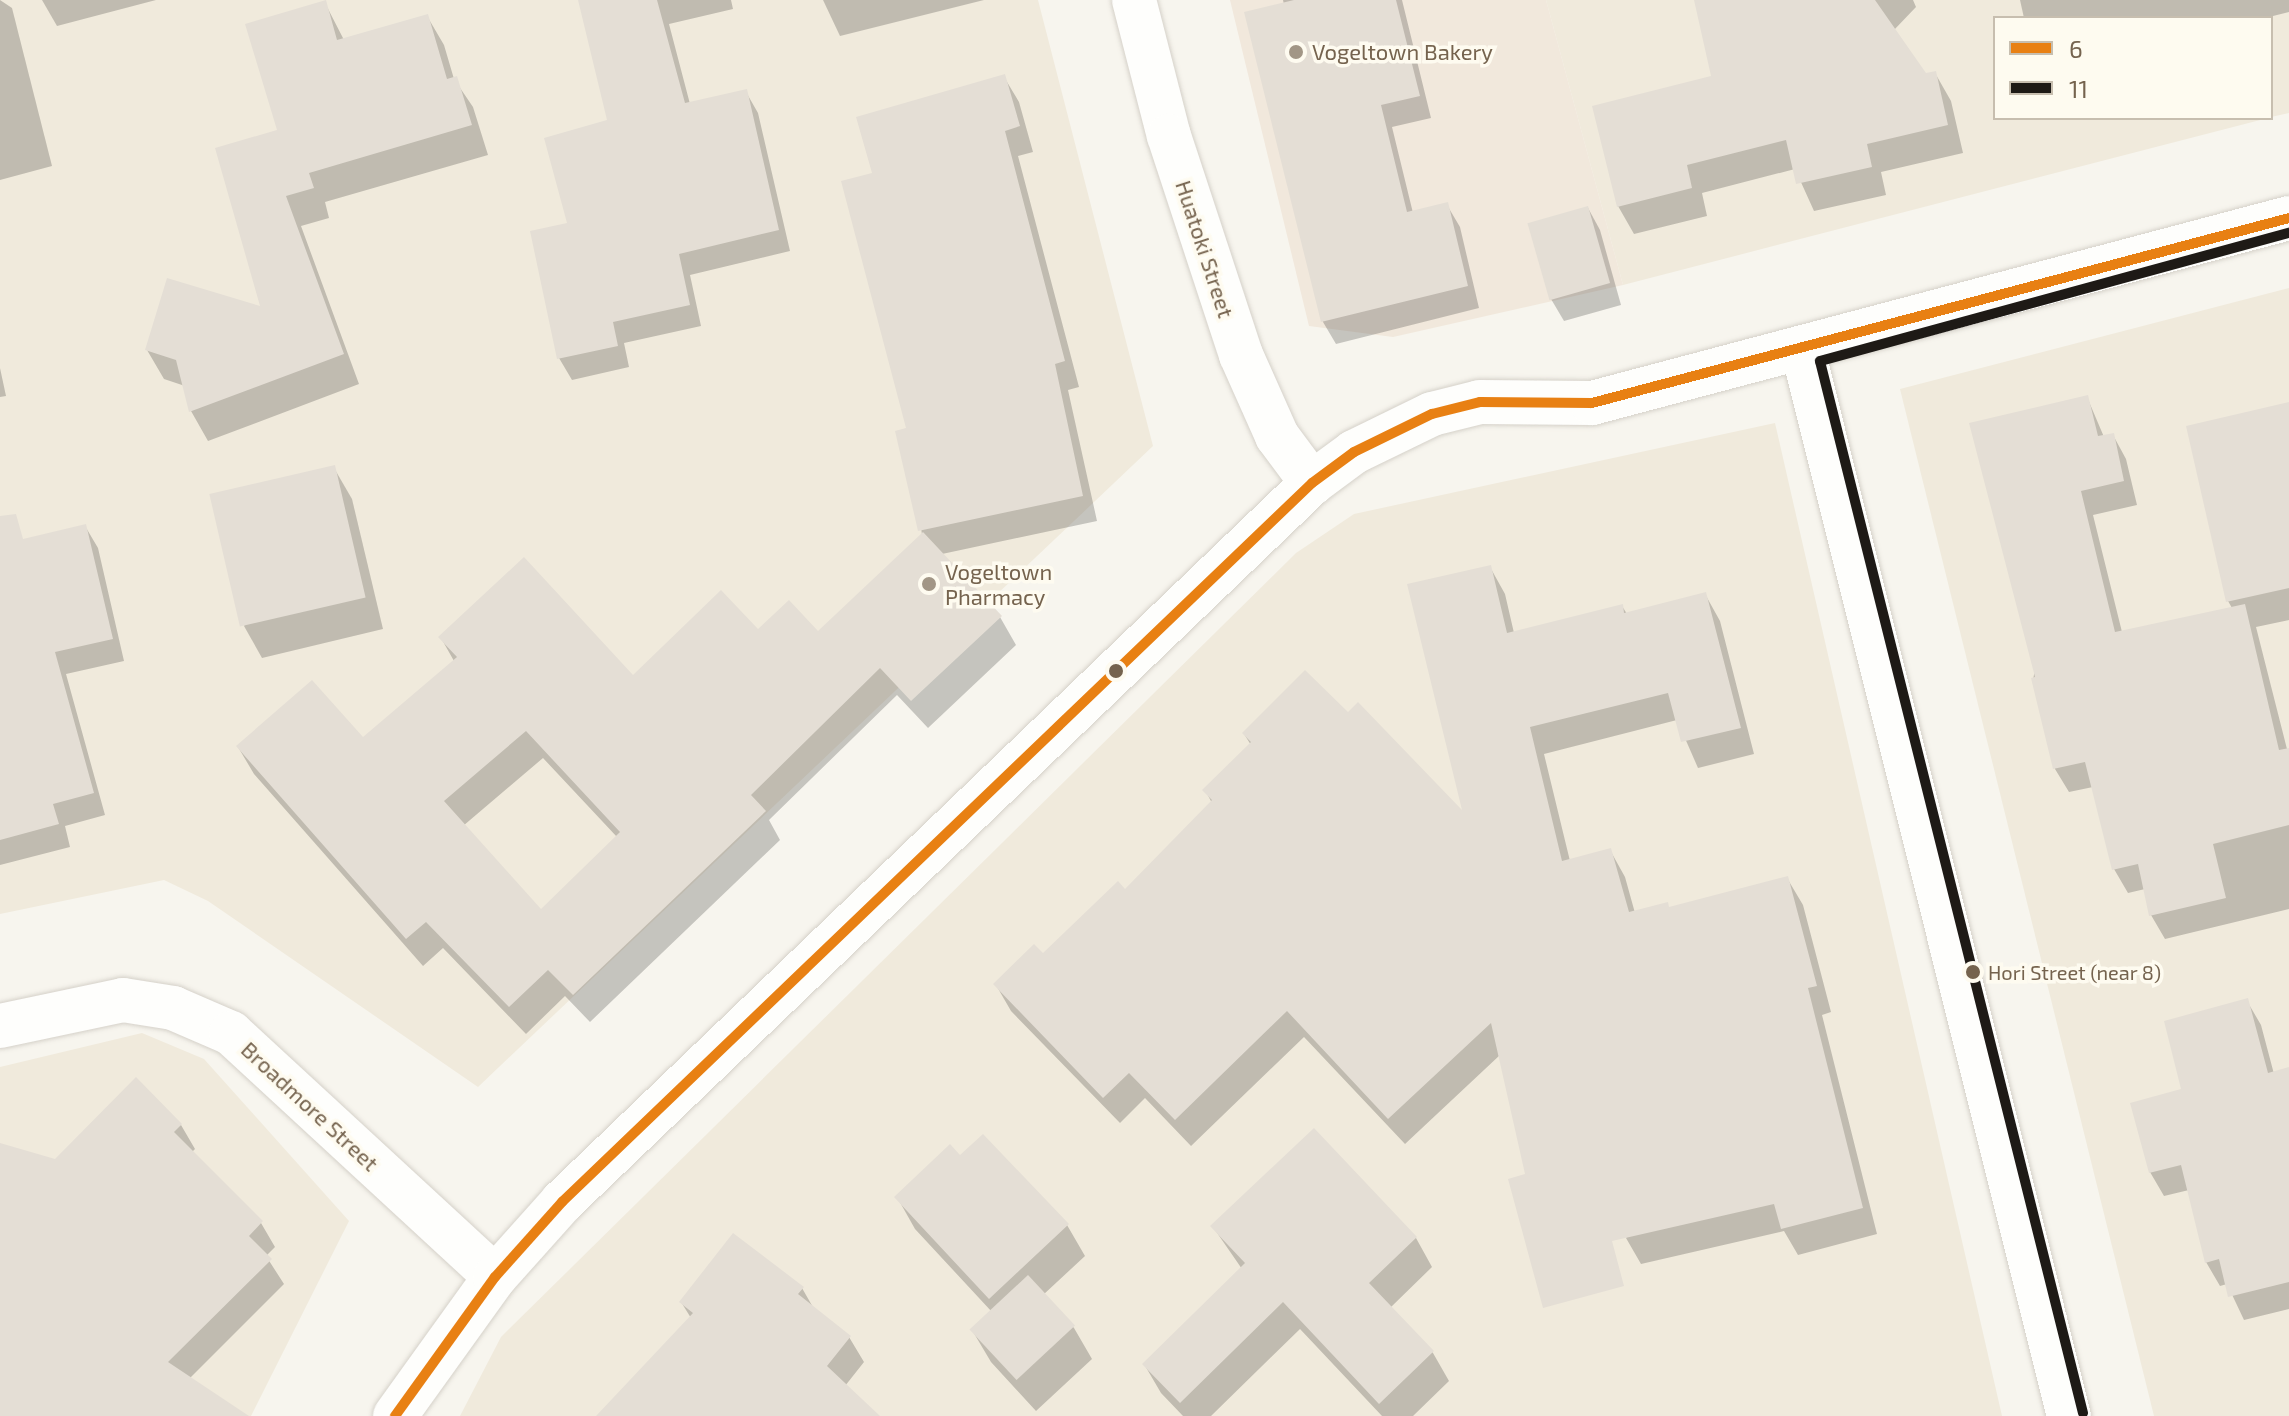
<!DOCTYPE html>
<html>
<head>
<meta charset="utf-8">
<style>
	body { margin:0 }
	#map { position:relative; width:2289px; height:1416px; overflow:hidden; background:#f7f5ee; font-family:"Exo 2",sans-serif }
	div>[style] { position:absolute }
	.residential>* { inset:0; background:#f0eadc }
	.commercial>* { inset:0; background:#f1e8dc }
	.shadow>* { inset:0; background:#0003 }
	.building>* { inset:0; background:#e4ded5; transform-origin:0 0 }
	.roads { filter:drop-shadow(0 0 2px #d5d1c9) drop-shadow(0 0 2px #d5d1c9) }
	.minor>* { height:44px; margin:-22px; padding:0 22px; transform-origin:22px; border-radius:22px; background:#fefefc }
	.secondary>* { height:44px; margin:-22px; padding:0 22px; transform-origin:22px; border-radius:22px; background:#fefefc }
	.bus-1>* { height:10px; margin:-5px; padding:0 5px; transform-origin:5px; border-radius:5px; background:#e88013 }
	.bus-2>* { height:10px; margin:-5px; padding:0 5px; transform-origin:5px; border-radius:5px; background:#1e1a16 }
	.dots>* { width:22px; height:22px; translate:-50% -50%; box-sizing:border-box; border:4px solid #fefbf0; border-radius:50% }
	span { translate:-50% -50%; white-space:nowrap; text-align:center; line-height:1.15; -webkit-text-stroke:7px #fefbf0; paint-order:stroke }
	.bus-label { font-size:20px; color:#75634e }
	.left { translate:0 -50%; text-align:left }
	.poi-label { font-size:22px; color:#75634e }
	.street-label { font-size:22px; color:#75634e }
	.legend { position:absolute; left:1993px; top:16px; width:280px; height:104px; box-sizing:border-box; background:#fefbf0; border:2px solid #c7beaf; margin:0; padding:10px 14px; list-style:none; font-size:24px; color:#75634e }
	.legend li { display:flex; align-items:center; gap:16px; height:40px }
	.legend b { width:40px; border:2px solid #c7beaf }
</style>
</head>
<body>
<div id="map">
	<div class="residential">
		<div style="clip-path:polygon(0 0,1038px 0,1153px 446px,478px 1087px,208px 901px,164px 880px,0 914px)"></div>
		<div style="clip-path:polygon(1546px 0,2289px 0,2289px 113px,2271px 117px,2271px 18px,1995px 18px,1995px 118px,2268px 118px,1623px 285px)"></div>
		<div style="clip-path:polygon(2289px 288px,2289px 1416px,2154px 1416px,1900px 389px)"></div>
		<div style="clip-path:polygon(1775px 423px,2002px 1416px,460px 1416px,501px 1337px,1296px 553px,1354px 514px)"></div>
		<div style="clip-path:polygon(142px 1033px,204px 1059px,349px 1221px,251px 1416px,0 1416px,0 1067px)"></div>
	</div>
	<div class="commercial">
		<div style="clip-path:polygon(1230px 0,1546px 0,1623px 285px,1393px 337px,1309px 326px)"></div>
	</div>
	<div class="shadow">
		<div style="clip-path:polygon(0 0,12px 8px,52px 166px,0 180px)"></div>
		<div style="clip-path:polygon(42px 0,156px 0,57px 26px)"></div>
		<div style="clip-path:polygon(580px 0,731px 0,733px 9px,669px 24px,690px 104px,746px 92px,758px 113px,790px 251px,690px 275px,701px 326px,624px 343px,629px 367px,572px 380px,559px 358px,569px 224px,609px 121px)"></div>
		<div style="clip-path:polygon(823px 0,984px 0,840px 36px)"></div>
		<div style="clip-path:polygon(1283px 0,1402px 0,1431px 118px,1392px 127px,1413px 213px,1447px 205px,1460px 227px,1479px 308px,1336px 344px,1323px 322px,1247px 14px,1284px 5px)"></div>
		<div style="clip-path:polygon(1696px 0,1913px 0,1916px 7px,1894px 30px,1925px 76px,1935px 73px,1951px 101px,1963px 153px,1881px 172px,1886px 195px,1814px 211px,1795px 169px,1702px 193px,1707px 216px,1634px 234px,1618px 206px,1714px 77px)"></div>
		<div style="clip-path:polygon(2020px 0,2289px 0,2289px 12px,2265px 18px,2024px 18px)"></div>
		<div style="clip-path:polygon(325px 3px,344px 40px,427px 16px,444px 45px,454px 79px,473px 107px,488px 155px,325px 202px,329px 218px,301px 226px,359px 384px,208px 441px,191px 411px,185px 386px,164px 379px,147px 350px,263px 309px,279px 131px)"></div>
		<div style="clip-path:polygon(evenodd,1004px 77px,1019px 102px,1033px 152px,1018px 156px,1079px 387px,1068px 390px,1097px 521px,942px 554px,1000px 617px,1016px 645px,928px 728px,897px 695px,769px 820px,780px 840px,590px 1022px,565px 996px,526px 1034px,443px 948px,423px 966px,254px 774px,238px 747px,362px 740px,454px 661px,441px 638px,633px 677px,758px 632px,818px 633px,922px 535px,875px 174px,1004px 77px,543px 758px,617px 837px,540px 912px,463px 826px,543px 758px)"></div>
		<div style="clip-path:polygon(1588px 208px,1600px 230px,1621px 305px,1564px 321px,1551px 299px)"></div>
		<div style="clip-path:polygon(0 368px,6px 396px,0 397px)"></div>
		<div style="clip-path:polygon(2087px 397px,2104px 437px,2113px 435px,2126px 459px,2137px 505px,2093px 515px,2122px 632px,2232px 608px,2228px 601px,2289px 404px,2289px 620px,2256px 627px,2289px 757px,2289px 909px,2165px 939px,2151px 915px,2145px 889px,2128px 893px,2114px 869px,2093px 787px,2069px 792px,2055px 769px,2033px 680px)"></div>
		<div style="clip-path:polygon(334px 468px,352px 499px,383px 629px,262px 658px,244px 626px)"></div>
		<div style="clip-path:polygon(85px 526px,98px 548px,124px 661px,66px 674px,105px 815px,65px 826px,70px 847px,0 865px,0 545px)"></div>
		<div style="clip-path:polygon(1490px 567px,1505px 594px,1514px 633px,1622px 606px,1627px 614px,1705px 594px,1720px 621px,1754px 754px,1698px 768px,1677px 720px,1544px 754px,1570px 861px,1610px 850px,1625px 877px,1635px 913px,1670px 909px,1787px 878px,1803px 905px,1831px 1012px,1822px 1015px,1877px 1234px,1798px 1255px,1784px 1231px,1641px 1264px,1626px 1238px,1667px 1180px,1527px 1176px,1500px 1055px,1405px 1144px,1304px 1037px,1191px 1146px,1145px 1098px,1120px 1123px,1011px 1011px,996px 985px,1043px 956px,1125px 892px,1212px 803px,1205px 790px,1251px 745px,1244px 734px,1348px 715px,1466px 817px)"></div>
		<div style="clip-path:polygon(2247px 1001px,2261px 1025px,2274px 1074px,2289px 1069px,2289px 1309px,2244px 1320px,2227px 1284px,2220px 1286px,2206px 1262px,2189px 1190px,2164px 1196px,2150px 1172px,2184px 1091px)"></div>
		<div style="clip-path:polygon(181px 1125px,195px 1149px,191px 1153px,261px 1223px,275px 1247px,266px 1256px,284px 1284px,189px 1379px,227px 1416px,12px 1416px,0 1306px,0 1145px,56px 1161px)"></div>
		<div style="clip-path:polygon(897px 1197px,1067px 1225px,1085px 1256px,1043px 1295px,1074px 1328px,1092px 1359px,1036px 1411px,991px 1362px,972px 1330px,992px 1312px,915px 1229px)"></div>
		<div style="clip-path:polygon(1213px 1227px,1416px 1238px,1432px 1267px,1390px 1308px,1433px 1353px,1449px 1381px,1413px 1416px,1382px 1416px,1300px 1329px,1211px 1416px,1183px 1416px,1161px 1393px,1144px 1364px,1242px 1269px)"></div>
		<div style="clip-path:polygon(802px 1288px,814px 1309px,849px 1337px,864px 1362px,845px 1386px,877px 1416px,604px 1416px,691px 1318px,681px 1302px)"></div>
	</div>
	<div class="building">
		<div style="clip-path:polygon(326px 0,337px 40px,428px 14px,447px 79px,457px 76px,472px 125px,309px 173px,314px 188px,286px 196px,344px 354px,189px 412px,176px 360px,145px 350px,167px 278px,260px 306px,215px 148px,277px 130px,245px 24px)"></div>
		<div style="clip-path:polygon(578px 0,657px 0,685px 103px,747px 89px,779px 230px,679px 254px,690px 305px,613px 322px,618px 346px,557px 359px,530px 231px,567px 223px,544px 138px,607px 120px)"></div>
		<div style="clip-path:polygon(1294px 0,1396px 0,1420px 96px,1381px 105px,1407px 212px,1448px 202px,1468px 286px,1321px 322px,1244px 12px)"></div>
		<div style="clip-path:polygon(1694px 0,1875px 0,1926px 73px,1936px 71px,1948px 125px,1867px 144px,1872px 167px,1796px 184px,1786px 140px,1687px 165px,1692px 188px,1617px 207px,1592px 106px,1711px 76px)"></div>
		<div style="clip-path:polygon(1005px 74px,1020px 126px,1005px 131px,1065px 361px,1055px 364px,1083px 496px,918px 531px,895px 431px,906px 428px,841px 181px,872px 173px,856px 117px)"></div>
		<div style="left:1588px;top:206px;width:80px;height:63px;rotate:74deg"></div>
		<div style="clip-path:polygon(2088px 395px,2098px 436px,2114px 433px,2124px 481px,2081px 491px,2115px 632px,2245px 604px,2279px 750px,2289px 748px,2289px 825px,2213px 844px,2226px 898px,2149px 916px,2138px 864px,2112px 870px,2085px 762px,2053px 769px,2031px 678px,2035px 677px,1969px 423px)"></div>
		<div style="clip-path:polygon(2289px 402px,2289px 588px,2226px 602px,2186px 426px)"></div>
		<div style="left:335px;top:465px;width:136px;height:129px;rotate:77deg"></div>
		<div style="clip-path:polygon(16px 514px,23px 539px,86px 524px,113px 639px,55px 652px,94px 793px,53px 804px,59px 824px,0 840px,0 516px)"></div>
		<div style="clip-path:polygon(evenodd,923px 532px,1002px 616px,911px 701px,880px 668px,751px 795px,766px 811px,573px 995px,548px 970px,509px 1007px,426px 922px,406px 939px,236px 746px,312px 680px,363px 737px,457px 657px,438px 637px,524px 557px,633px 675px,721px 590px,758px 629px,789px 600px,818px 631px,923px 532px,526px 731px,620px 832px,541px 909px,444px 801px,526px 731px)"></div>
		<div style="clip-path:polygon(1491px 565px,1507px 633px,1623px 604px,1624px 613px,1706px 592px,1741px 728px,1681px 742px,1668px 693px,1530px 727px,1562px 861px,1611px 848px,1629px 912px,1668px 902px,1669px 907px,1788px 876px,1817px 986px,1808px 988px,1863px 1208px,1781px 1229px,1774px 1204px,1612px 1241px,1624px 1286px,1543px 1308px,1508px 1179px,1525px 1174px,1491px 1023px,1388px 1119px,1287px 1011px,1175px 1120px,1129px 1073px,1103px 1098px,993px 984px,1034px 944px,1043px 953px,1118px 881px,1125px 889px,1212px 800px,1202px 790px,1251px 742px,1242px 733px,1305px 670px,1348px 712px,1358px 702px,1462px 810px,1407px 584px)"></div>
		<div style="clip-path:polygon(2248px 998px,2268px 1073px,2289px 1067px,2289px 1282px,2228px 1297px,2219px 1259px,2205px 1263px,2181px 1165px,2149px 1173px,2130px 1103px,2181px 1089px,2164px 1021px)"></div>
		<div style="clip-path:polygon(136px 1077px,182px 1124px,174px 1132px,263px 1221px,249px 1236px,272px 1259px,168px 1362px,249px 1416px,0 1416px,0 1143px,55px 1159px)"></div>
		<div style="clip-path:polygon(1314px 1128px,1417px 1237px,1369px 1283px,1434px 1351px,1379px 1404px,1283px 1302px,1180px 1403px,1142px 1364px,1245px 1263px,1210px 1226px)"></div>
		<div style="clip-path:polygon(983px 1134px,1069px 1224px,989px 1299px,894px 1197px,950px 1144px,960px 1155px)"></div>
		<div style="clip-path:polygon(733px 1233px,804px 1287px,798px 1294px,851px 1336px,827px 1366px,880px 1416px,596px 1416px,693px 1313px,679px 1302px)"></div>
		<div style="left:1028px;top:1275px;width:69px;height:80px;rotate:47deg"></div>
	</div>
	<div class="roads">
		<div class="minor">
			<div style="left:0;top:1026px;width:126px;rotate:-11.9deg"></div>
			<div style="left:123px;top:1000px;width:51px;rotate:9.1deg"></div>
			<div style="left:173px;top:1008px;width:63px;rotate:23.3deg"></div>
			<div style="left:231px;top:1033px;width:359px;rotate:42.7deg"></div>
		</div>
		<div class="secondary">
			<div style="left:1134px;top:0;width:140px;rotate:75.6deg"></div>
			<div style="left:1169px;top:136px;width:231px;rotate:71.8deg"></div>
			<div style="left:1241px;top:355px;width:89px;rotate:66deg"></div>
			<div style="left:1277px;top:436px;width:59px;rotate:53.3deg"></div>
			<div style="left:1803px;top:351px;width:1098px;rotate:75.98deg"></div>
			<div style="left:395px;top:1416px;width:171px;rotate:-54.3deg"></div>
			<div style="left:495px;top:1277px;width:101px;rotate:-48.2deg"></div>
			<div style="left:562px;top:1202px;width:1039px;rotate:-43.79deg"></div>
			<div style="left:1312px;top:483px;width:52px;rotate:-36.4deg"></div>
			<div style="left:1354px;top:452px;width:87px;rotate:-26deg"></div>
			<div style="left:1432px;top:414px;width:49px;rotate:-14deg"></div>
			<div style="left:1480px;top:402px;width:112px;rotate:0.5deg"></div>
			<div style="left:1592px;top:403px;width:721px;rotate:-14.86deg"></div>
		</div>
	</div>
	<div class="bus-1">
		<div style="left:395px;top:1416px;width:171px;rotate:-54.3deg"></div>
		<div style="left:495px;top:1277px;width:101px;rotate:-48.2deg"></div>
		<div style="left:562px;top:1202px;width:1039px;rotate:-43.79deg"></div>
		<div style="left:1312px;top:483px;width:52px;rotate:-36.4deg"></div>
		<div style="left:1354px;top:452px;width:87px;rotate:-26deg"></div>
		<div style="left:1432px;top:414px;width:49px;rotate:-14deg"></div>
		<div style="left:1480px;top:402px;width:112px;rotate:0.5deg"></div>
		<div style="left:1592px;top:403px;width:721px;rotate:-14.86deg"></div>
	</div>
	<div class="bus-2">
		<div style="left:2083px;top:1413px;width:1084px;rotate:-104.04deg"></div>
		<div style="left:1820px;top:361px;width:486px;rotate:-15.3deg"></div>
	</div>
	<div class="dots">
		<div style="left:1296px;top:52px;background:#a29686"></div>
		<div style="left:929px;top:584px;background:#a29686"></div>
		<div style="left:1116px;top:671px;background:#75634e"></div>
		<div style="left:1973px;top:972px;background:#75634e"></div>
	</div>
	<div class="bus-label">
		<span class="left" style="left:1988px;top:972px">Hori Street (near 8)</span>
	</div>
	<div class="poi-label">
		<span class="left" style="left:1312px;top:52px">Vogeltown Bakery</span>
		<span class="left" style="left:945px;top:584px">Vogeltown<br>Pharmacy</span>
	</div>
	<div class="street-label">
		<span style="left:1205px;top:249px;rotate:72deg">Huatoki Street</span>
		<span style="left:310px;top:1106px;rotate:43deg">Broadmore Street</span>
	</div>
	<ul class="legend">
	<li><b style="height:10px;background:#e88013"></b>6</li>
	<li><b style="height:10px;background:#1e1a16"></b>11</li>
	</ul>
</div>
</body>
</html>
